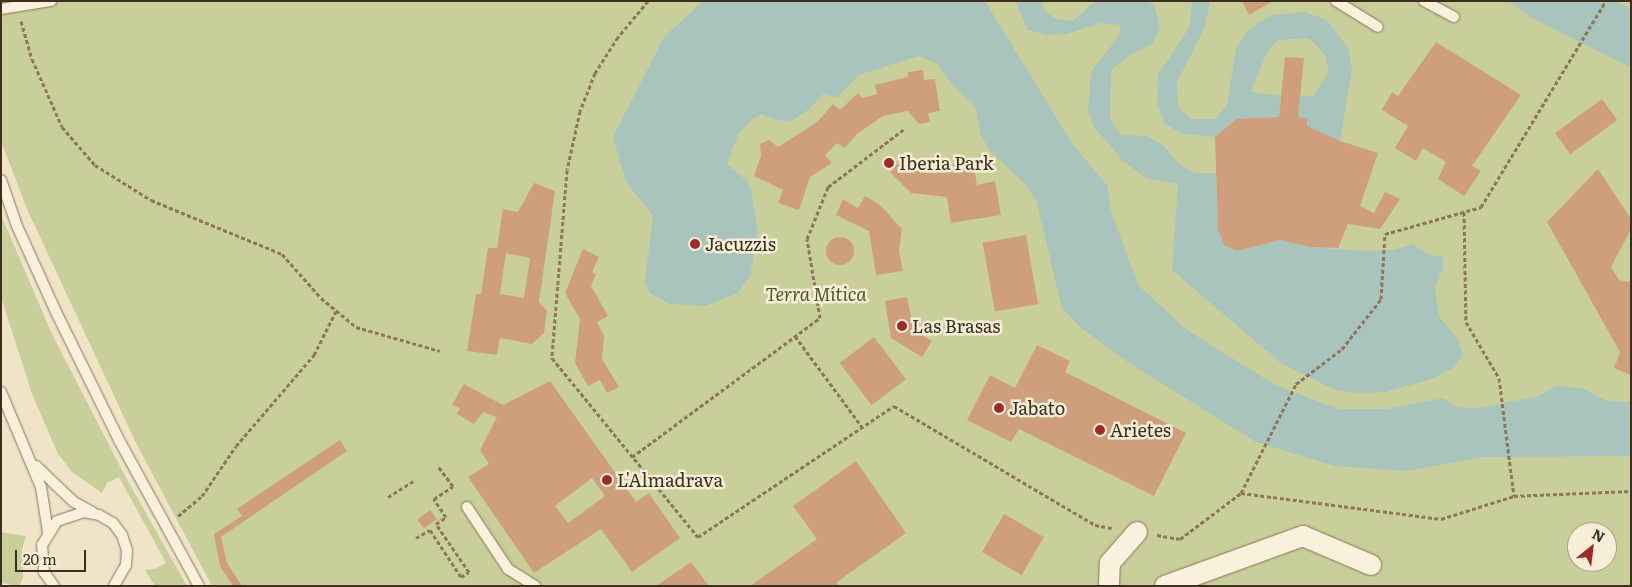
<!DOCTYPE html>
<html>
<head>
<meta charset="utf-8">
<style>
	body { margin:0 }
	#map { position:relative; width:1632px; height:587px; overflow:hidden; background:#f0e4c8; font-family:Literata,serif }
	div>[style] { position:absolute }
	.green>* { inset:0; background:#c9cf9b }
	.water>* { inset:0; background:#a9c4bc }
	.building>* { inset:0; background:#cf9f7d; transform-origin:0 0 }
	.round { border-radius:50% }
	.path>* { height:3px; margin-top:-1.5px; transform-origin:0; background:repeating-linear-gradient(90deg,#8d765c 0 4px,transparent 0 6.5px) }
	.roads { filter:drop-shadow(0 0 1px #8d765c) drop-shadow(0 0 1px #8d765c) }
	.lane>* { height:10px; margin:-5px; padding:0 5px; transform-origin:5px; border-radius:5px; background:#faf1dc }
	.street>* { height:20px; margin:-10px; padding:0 10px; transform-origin:10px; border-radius:10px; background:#faf1dc }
	.dots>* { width:14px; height:14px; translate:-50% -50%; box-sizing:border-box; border:2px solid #f7eed8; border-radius:50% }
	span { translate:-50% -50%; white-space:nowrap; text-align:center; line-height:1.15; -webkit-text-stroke:5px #f7eed8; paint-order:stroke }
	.poi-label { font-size:18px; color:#3d2e20 }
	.left { translate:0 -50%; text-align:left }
	.park-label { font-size:18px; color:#4d5a26; font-style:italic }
	.frame { position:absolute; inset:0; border:2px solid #3d2e20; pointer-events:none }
	.north { position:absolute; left:1567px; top:522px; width:50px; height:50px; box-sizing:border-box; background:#f7eed8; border:1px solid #ada18e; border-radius:50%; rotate:29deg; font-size:14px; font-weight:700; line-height:20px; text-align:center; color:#3d2e20 }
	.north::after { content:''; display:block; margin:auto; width:18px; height:22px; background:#9e2a2b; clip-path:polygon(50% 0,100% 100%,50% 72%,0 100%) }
	.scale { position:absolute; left:15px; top:550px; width:71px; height:22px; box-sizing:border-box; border:2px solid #3d2e20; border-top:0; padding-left:6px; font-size:15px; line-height:18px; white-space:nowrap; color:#3d2e20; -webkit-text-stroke:4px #f7eed8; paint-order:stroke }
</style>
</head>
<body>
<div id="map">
	<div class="green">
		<div style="clip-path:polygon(evenodd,1px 1px,1631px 1px,1631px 586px,212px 586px,136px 443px,27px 209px,2px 144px,1px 1px,1577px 532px,1607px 532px,1607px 562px,1577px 562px,1577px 532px)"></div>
		<div style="clip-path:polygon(1px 215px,52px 334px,124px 474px,187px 586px,155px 586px,145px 570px,155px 569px,166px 563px,119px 477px,107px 483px,102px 493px,72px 472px,58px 454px,32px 394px,1px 297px)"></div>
		<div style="clip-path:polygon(1px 532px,26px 536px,22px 549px,23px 578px,19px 586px,1px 583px)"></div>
	</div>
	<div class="water">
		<div style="clip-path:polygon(703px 1px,985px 1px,1073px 145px,1107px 185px,1111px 211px,1138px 285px,1187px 330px,1277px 386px,1339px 409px,1386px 409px,1444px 398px,1454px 406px,1473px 409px,1539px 396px,1556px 386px,1582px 388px,1607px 401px,1631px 402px,1631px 456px,1483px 457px,1407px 471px,1334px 466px,1256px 442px,1129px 363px,1080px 327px,1062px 308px,1036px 200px,1023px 182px,991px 152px,981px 136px,975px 106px,950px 82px,938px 64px,918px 56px,859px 75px,836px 98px,823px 94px,808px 110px,791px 121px,776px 120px,761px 114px,750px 121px,738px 135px,727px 164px,748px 182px,751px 190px,758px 233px,750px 276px,738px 293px,706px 306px,670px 304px,650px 293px,645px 281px,653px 216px,626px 182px,613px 137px,664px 37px)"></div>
		<div style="clip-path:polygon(1016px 1px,1041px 1px,1045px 11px,1056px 19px,1072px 21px,1096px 1px,1148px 1px,1155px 7px,1160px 30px,1152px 44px,1133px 53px,1111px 70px,1110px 119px,1121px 135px,1147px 136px,1164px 146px,1179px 164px,1194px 173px,1216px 173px,1218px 229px,1224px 245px,1237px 251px,1280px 240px,1310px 247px,1366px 251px,1393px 250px,1413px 244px,1427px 254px,1443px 257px,1443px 268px,1435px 289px,1439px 316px,1458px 340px,1463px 355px,1454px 367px,1434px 378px,1386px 392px,1360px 393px,1335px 390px,1282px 364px,1172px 270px,1178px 184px,1146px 178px,1123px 161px,1094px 127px,1088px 109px,1091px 72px,1119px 36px,1121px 25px,1101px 23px,1067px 34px,1047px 35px,1027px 30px)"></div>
		<div style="clip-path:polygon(1192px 1px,1209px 1px,1210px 4px,1204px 29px,1177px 82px,1178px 107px,1192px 119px,1215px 119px,1227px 105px,1236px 49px,1247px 31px,1271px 15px,1305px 12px,1327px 20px,1348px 48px,1352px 68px,1340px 141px,1307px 126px,1306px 119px,1298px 117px,1300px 96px,1313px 96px,1329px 72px,1325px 55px,1309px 38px,1278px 40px,1267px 52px,1251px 92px,1281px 96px,1279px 117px,1236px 119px,1215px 137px,1182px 134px,1164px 123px,1157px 103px,1158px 75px,1190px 26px)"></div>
		<div style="clip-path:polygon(1508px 1px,1617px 1px,1631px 9px,1631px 68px,1534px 19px)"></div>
	</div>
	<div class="building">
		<div style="clip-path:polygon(1242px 1px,1273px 1px,1249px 15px)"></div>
		<div style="clip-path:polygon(1436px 42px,1521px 95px,1472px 166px,1481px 171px,1464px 196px,1438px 179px,1446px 162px,1423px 148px,1416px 161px,1395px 148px,1408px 126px,1382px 110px,1392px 92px,1398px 96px)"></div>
		<div style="clip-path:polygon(1285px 57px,1304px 58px,1298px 117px,1307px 119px,1307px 126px,1340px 141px,1378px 153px,1360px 206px,1374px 213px,1385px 192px,1400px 199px,1380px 229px,1348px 224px,1338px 248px,1310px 247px,1280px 240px,1237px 251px,1224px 245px,1218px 229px,1215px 137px,1236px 119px,1279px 117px)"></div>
		<div style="clip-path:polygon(923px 70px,924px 80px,935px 79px,940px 111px,928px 113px,930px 122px,919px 124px,908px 111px,883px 116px,857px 134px,845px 148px,837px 143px,825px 155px,832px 163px,810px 177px,799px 210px,778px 203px,783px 190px,754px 176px,761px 156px,760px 144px,769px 140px,778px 147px,817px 122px,833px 104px,840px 110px,858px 93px,862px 98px,877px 94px,875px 85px,908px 77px,908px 72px)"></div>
		<div style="left:1602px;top:99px;width:26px;height:58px;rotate:54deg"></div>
		<div style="clip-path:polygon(907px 155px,922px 172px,973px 160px,977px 185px,995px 181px,1001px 215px,951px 223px,947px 197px,911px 193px,890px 172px)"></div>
		<div style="clip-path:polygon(1598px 169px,1631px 219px,1631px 229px,1611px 267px,1619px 280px,1631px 282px,1631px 375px,1614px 368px,1620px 352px,1547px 222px)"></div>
		<div style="clip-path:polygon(evenodd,534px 183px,555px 191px,539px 302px,547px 311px,544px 333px,532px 344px,500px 338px,497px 355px,467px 351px,476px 294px,481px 294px,488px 248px,497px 248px,503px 209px,518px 212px,534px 183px,506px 253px,530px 258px,524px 298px,500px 294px,506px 253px)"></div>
		<div style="clip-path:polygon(865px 196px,879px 204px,902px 229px,899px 251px,903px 271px,876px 275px,869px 231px,836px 215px,843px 199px,858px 208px)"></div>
		<div style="left:1026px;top:235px;width:70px;height:44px;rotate:80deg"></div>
		<div class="round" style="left:826px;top:237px;width:28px;height:28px"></div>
		<div style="clip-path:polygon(583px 249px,599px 257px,592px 272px,596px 274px,591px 286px,608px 316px,597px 322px,604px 336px,602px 359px,619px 387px,607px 393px,600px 380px,588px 386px,575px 363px,580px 319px,565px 293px)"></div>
		<div style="clip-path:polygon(907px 297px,914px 330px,932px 341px,922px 357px,891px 338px,885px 301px)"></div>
		<div style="left:874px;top:337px;width:53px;height:43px;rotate:53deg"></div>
		<div style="clip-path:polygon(1037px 345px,1070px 361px,1065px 372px,1186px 433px,1154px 496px,1019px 429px,1011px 442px,967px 420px,990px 375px,1015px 388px)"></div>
		<div style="clip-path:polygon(evenodd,550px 381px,636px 502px,649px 493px,680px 538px,632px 572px,601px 529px,534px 573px,468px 477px,489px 464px,480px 450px,497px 417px,483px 412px,474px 424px,457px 414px,460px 408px,452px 405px,464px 384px,503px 405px,550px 381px,592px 478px,605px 496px,568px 523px,555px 506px,592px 478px)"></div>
		<div style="clip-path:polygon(340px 440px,347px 451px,221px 537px,227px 563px,242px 586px,233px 586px,220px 566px,214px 534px,242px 516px,237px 509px)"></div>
		<div style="clip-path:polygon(856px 461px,906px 533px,837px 582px,839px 586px,750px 586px,817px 539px,793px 506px)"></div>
		<div style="left:430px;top:510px;width:11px;height:16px;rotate:52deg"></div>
		<div style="left:1004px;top:514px;width:46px;height:44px;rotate:30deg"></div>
		<div style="clip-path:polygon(691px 562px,709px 586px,656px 586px)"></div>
	</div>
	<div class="path">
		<div style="left:648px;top:1px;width:47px;rotate:129.8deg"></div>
		<div style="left:618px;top:37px;width:43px;rotate:122.6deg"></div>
		<div style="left:595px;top:73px;width:41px;rotate:111.5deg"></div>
		<div style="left:580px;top:111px;width:60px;rotate:102.4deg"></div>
		<div style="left:567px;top:170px;width:189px;rotate:94.6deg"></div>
		<div style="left:552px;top:358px;width:231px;rotate:50.8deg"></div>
		<div style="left:698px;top:537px;width:236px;rotate:-33.8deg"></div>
		<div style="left:894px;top:406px;width:234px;rotate:30.6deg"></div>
		<div style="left:1095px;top:525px;width:17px;rotate:10deg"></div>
		<div style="left:21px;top:21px;width:40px;rotate:74deg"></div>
		<div style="left:32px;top:59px;width:74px;rotate:66.2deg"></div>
		<div style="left:62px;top:127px;width:50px;rotate:49deg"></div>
		<div style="left:95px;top:165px;width:66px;rotate:32deg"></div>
		<div style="left:151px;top:200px;width:142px;rotate:22.4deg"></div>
		<div style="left:282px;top:254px;width:59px;rotate:48.4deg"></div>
		<div style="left:321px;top:298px;width:45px;rotate:39.6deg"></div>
		<div style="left:356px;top:327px;width:87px;rotate:15.9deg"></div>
		<div style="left:1464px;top:212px;width:110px;rotate:89deg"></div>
		<div style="left:1466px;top:322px;width:65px;rotate:59.5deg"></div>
		<div style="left:1499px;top:378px;width:119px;rotate:82.8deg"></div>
		<div style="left:795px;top:336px;width:113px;rotate:53.6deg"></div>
		<div style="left:632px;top:457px;width:234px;rotate:-36.5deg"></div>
		<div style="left:820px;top:318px;width:80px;rotate:-99.3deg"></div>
		<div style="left:807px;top:239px;width:56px;rotate:-68deg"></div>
		<div style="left:828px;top:187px;width:96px;rotate:-37.3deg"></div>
		<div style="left:1241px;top:493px;width:122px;rotate:-63.2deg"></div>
		<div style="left:1296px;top:384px;width:58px;rotate:-37.3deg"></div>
		<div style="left:1342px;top:349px;width:63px;rotate:-52deg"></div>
		<div style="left:1381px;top:299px;width:65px;rotate:-86.5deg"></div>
		<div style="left:1385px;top:234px;width:100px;rotate:-15.7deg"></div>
		<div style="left:1481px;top:207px;width:241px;rotate:-58.8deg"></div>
		<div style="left:388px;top:497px;width:32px;rotate:-32deg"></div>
		<div style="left:178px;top:516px;width:31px;rotate:-40deg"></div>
		<div style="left:202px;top:496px;width:60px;rotate:-55.8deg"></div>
		<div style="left:236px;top:446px;width:120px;rotate:-49.4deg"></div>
		<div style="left:314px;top:355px;width:49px;rotate:-63.4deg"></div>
		<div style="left:1157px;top:535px;width:23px;rotate:10deg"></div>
		<div style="left:1180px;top:539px;width:76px;rotate:-37deg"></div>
		<div style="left:1241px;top:493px;width:202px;rotate:7.4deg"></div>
		<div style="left:1441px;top:519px;width:77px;rotate:-17.5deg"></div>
		<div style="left:1514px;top:496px;width:117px;rotate:-2.4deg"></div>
		<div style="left:416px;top:538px;width:16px;rotate:-30deg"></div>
		<div style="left:430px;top:530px;width:56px;rotate:56.6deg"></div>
		<div style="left:461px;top:577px;width:9px;rotate:-32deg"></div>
		<div style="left:469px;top:572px;width:58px;rotate:-124.5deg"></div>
		<div style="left:436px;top:524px;width:12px;rotate:-35deg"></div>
		<div style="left:446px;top:517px;width:22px;rotate:-124deg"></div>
		<div style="left:434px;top:499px;width:23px;rotate:-34deg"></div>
		<div style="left:453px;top:486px;width:26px;rotate:-127deg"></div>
	</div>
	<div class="roads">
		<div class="lane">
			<div style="left:1336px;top:1px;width:49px;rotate:31.8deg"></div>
			<div style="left:1424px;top:1px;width:34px;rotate:28deg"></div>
			<div style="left:1px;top:9px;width:51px;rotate:-9.1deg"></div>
			<div style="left:1px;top:180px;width:49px;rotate:70.8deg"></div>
			<div style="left:17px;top:226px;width:94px;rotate:65.6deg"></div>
			<div style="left:56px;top:312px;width:143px;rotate:63.8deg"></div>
			<div style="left:119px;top:440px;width:166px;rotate:61.3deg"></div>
			<div style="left:1px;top:392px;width:103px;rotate:67.2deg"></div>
			<div style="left:41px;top:487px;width:46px;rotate:81.2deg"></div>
			<div style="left:36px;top:466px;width:52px;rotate:43.5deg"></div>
			<div style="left:74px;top:502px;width:21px;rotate:29deg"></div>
			<div style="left:467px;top:507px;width:74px;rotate:56.5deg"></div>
			<div style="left:508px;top:569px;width:32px;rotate:32deg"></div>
			<div style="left:54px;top:586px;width:17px;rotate:-126deg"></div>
			<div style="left:44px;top:572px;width:27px;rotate:-94deg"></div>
			<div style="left:42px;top:545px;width:28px;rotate:-58deg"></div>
			<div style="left:57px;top:521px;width:28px;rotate:-18deg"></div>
			<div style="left:84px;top:512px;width:15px;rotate:11deg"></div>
			<div style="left:99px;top:515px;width:16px;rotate:30deg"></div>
			<div style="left:113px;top:523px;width:15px;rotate:53deg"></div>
			<div style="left:122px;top:535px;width:16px;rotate:72deg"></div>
			<div style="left:127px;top:550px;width:15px;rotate:94deg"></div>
			<div style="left:126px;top:565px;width:24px;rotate:120deg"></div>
		</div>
		<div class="street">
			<div style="left:1109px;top:586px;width:23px;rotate:-88deg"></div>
			<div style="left:1110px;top:563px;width:41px;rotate:-48.9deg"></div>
			<div style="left:1165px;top:586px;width:147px;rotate:-19.9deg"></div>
			<div style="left:1303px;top:536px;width:74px;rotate:23.1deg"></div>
		</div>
	</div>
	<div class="dots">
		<div style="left:889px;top:163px;background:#9e2a2b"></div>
		<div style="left:695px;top:244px;background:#9e2a2b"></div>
		<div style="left:902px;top:326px;background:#9e2a2b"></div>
		<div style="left:999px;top:408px;background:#9e2a2b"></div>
		<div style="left:1100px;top:430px;background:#9e2a2b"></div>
		<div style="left:607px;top:480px;background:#9e2a2b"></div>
	</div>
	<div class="poi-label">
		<span class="left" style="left:899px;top:163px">Iberia Park</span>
		<span class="left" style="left:705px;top:244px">Jacuzzis</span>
		<span class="left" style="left:912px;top:326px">Las Brasas</span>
		<span class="left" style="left:1009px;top:408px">Jabato</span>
		<span class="left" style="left:1110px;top:430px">Arietes</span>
		<span class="left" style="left:617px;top:480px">L'Almadrava</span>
	</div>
	<div class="park-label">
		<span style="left:816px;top:294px">Terra Mítica</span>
	</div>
	<div class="frame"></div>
	<div class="north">N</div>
	<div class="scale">20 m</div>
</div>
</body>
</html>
